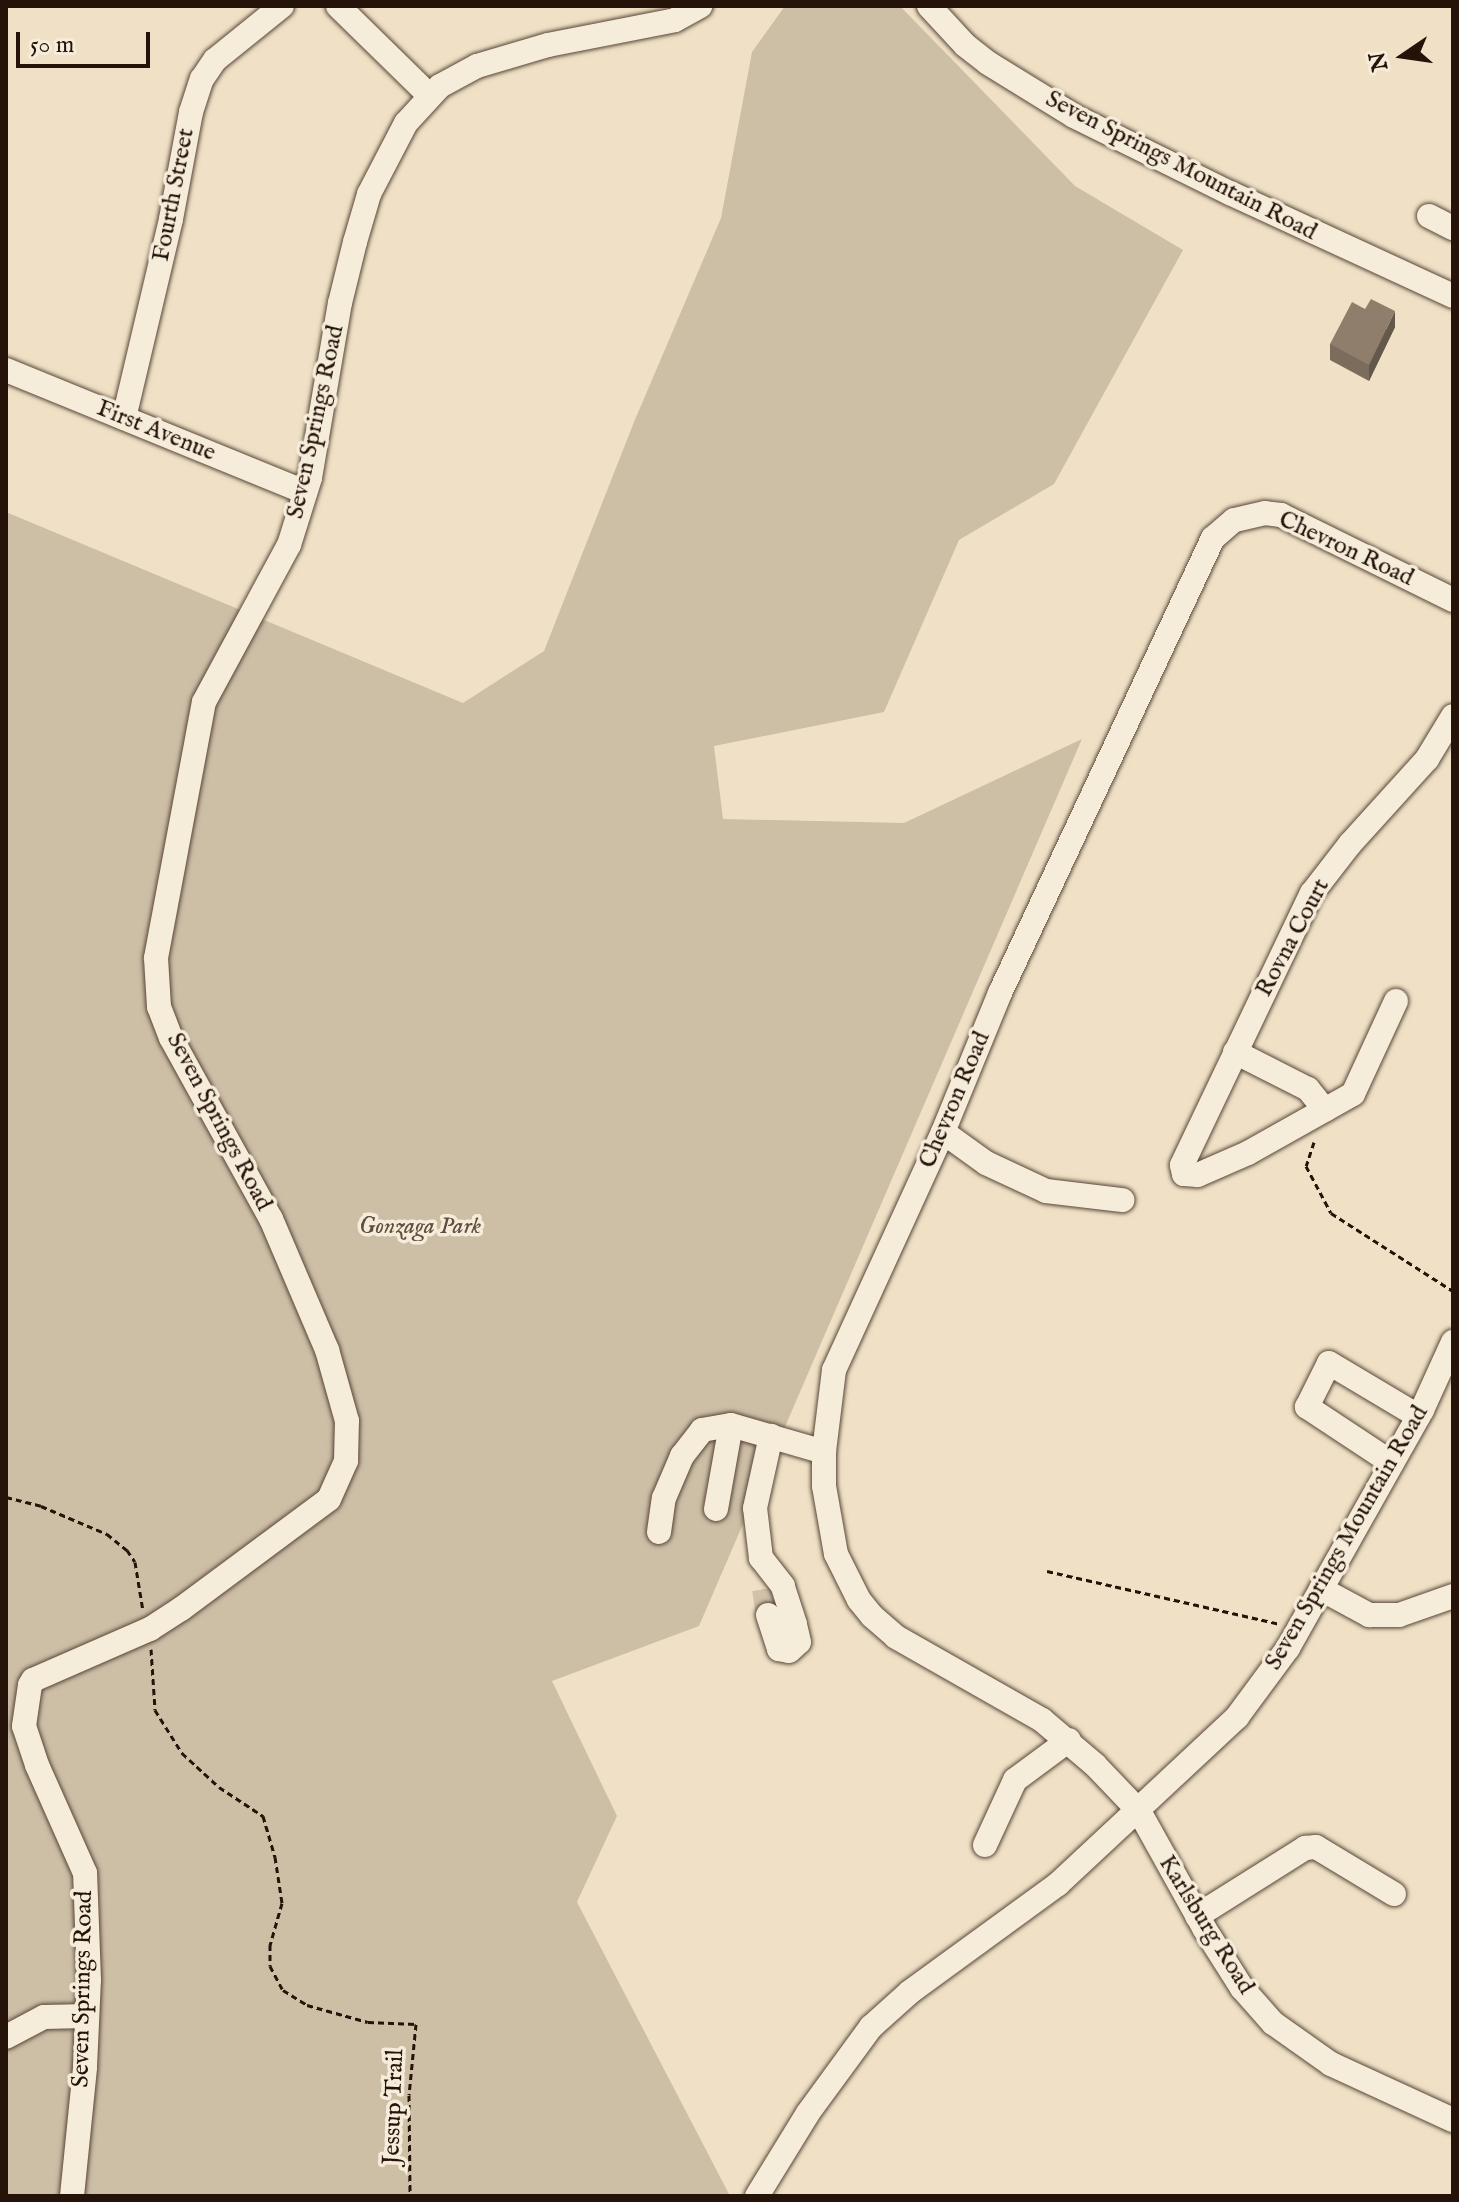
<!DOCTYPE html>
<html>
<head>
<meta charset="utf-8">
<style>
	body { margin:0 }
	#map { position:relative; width:1459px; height:2202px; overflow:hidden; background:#f0e1c6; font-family:"IM FELL English",serif }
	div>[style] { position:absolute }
	.green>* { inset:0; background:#cdbea6 }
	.minor-tunnel>* { height:24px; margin-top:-12px; transform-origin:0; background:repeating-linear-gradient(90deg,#d2c2aa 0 24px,transparent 0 36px) }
	.path>* { height:3px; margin-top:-1.5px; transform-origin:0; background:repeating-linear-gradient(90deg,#251209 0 6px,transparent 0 10px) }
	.roads { filter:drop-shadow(0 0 2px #584638) drop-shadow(0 0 2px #584638) }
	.minor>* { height:24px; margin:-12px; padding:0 12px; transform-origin:12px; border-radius:12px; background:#f5ecda }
	.wall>* { inset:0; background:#7b6c5c }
	.shaded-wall>* { inset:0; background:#64584b }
	.building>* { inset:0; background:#8f7e6b }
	span { translate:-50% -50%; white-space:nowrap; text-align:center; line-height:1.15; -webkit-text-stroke:7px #f5ecda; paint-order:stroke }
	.street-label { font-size:24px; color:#251209 }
	.park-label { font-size:24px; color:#604e40; font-style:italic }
	.frame { position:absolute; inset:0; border:8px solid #251209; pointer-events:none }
	.north { position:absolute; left:1363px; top:16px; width:80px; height:80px; -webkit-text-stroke:6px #f5ecda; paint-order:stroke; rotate:257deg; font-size:22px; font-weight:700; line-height:32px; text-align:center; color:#251209 }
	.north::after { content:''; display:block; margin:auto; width:28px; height:36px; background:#251209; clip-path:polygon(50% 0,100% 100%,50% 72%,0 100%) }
	.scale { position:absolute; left:16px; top:32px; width:134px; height:36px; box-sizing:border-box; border:4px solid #251209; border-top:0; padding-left:10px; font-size:24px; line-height:28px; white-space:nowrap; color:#251209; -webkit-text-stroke:6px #f5ecda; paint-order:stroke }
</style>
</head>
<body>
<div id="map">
	<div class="green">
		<div style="clip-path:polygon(785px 6px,900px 6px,1075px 186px,1183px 250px,1054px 484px,959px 540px,884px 712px,714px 746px,723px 819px,904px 823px,1082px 739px,699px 1626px,552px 1681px,617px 1816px,577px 1902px,730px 2196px,6px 2196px,6px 512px,463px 703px,544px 651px,634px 422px,721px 218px,752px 52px)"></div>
	</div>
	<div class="minor-tunnel">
		<div style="left:764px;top:1589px;width:26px;rotate:81deg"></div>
	</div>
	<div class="path">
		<div style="left:1314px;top:1142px;width:25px;rotate:108deg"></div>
		<div style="left:1306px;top:1166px;width:53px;rotate:62deg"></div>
		<div style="left:1331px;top:1213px;width:145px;rotate:32.6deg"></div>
		<div style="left:6px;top:1497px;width:36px;rotate:14deg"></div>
		<div style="left:41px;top:1506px;width:72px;rotate:23deg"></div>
		<div style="left:107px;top:1534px;width:26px;rotate:39deg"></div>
		<div style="left:127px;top:1550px;width:14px;rotate:56deg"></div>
		<div style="left:135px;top:1562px;width:50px;rotate:80.7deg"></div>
		<div style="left:1047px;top:1571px;width:239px;rotate:12.8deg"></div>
		<div style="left:151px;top:1649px;width:61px;rotate:86.2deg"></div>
		<div style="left:155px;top:1710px;width:51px;rotate:57.9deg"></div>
		<div style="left:182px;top:1753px;width:50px;rotate:42.6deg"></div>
		<div style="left:219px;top:1787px;width:53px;rotate:33.4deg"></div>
		<div style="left:263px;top:1816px;width:43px;rotate:73.7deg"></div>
		<div style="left:275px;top:1857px;width:47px;rotate:81.3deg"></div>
		<div style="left:282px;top:1903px;width:44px;rotate:105.9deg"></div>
		<div style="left:270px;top:1945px;width:21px;rotate:90deg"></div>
		<div style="left:270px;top:1966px;width:27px;rotate:62deg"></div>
		<div style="left:283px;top:1990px;width:28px;rotate:32deg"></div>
		<div style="left:307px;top:2005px;width:63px;rotate:15.6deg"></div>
		<div style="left:368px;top:2022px;width:48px;rotate:2.4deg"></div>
		<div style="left:416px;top:2024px;width:71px;rotate:95.6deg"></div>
		<div style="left:409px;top:2095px;width:101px;rotate:89.4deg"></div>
	</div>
	<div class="roads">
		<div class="minor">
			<div style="left:338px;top:6px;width:127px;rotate:44.4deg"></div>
			<div style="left:929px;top:6px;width:53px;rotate:47.3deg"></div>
			<div style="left:965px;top:45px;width:29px;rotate:38deg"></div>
			<div style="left:988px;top:63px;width:101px;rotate:31.6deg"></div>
			<div style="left:1074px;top:116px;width:174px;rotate:26.3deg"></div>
			<div style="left:1230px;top:193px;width:246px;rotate:24.8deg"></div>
			<div style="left:1429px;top:216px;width:27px;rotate:27deg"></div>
			<div style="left:6px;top:370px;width:323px;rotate:22.2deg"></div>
			<div style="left:124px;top:418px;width:204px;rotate:-76.7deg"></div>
			<div style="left:171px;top:219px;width:109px;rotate:-79.4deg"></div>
			<div style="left:191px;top:112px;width:35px;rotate:-72deg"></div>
			<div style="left:202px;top:79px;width:23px;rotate:-56deg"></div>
			<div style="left:215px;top:60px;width:86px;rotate:-38.9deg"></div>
			<div style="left:1453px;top:600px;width:192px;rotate:-153.7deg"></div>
			<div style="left:1281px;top:515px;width:16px;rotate:-173deg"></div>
			<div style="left:1265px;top:513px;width:32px;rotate:167deg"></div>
			<div style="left:1234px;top:520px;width:28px;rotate:139deg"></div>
			<div style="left:1213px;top:538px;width:502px;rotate:115.09deg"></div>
			<div style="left:1000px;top:993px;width:150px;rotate:112.3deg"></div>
			<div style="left:943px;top:1132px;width:262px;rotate:114.6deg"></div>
			<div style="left:834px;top:1370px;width:83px;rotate:97deg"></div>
			<div style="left:824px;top:1452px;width:34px;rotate:90deg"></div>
			<div style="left:824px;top:1486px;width:69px;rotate:80deg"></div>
			<div style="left:836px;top:1554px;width:51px;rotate:63.4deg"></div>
			<div style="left:859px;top:1600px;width:21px;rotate:51deg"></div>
			<div style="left:872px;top:1616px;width:32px;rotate:41deg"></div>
			<div style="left:896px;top:1637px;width:168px;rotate:29.6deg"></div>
			<div style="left:1042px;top:1720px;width:70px;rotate:40.3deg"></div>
			<div style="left:1095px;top:1765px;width:64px;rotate:46.3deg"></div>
			<div style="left:1139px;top:1811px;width:134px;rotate:60.9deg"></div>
			<div style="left:1204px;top:1928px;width:71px;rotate:57.7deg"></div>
			<div style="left:1242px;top:1988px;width:47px;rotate:48.5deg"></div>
			<div style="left:1273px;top:2023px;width:71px;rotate:35.3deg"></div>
			<div style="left:1331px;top:2064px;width:134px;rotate:24.7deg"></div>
			<div style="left:1396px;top:1001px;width:102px;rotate:114.8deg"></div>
			<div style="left:1353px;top:1094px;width:120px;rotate:150.7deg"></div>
			<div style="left:1248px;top:1153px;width:55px;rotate:156.3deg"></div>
			<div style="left:1198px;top:1175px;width:14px;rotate:-176deg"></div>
			<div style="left:1184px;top:1174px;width:9px;rotate:-103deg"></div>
			<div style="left:1182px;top:1165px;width:301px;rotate:-64.5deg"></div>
			<div style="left:1312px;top:893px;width:62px;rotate:-52.2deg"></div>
			<div style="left:1350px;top:844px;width:115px;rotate:-47.8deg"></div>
			<div style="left:1427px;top:759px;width:50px;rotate:-58.8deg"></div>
			<div style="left:1235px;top:1052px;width:82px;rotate:26.9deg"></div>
			<div style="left:1308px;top:1089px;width:27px;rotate:51deg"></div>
			<div style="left:943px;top:1132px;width:53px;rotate:35.8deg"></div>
			<div style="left:986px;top:1163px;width:66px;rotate:25deg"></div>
			<div style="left:1046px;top:1191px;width:77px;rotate:6.8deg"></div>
			<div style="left:1392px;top:1463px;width:102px;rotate:-146.6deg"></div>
			<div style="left:1307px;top:1407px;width:49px;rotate:-63.4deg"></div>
			<div style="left:1329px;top:1363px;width:104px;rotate:30.8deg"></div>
			<div style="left:716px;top:1509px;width:85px;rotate:-79.9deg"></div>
			<div style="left:659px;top:1532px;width:34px;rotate:-82deg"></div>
			<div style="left:664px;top:1498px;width:46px;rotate:-66.8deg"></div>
			<div style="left:682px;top:1456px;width:33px;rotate:-52deg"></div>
			<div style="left:702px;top:1430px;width:29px;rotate:-10deg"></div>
			<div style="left:731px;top:1425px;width:97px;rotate:16.2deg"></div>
			<div style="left:1321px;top:1589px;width:55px;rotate:28.4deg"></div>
			<div style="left:1369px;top:1615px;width:30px"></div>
			<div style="left:1399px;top:1615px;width:57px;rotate:-19.4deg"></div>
			<div style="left:768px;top:1615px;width:36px;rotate:72deg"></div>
			<div style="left:779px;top:1649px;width:10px;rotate:11deg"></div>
			<div style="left:789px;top:1651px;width:13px;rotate:-42deg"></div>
			<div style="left:799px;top:1642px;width:18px;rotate:-103deg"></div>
			<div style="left:795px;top:1624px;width:40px;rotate:-108deg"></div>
			<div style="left:783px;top:1586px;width:36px;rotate:-128deg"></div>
			<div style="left:761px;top:1558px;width:50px;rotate:-96.8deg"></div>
			<div style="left:755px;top:1508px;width:74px;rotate:-77.5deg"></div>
			<div style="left:985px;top:1845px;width:72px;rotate:-65.2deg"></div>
			<div style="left:1015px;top:1780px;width:67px;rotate:-36.5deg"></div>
			<div style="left:1197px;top:1916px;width:128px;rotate:-32.2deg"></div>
			<div style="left:1305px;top:1848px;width:11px;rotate:-5deg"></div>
			<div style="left:1316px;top:1847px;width:91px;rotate:31.1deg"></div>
			<div style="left:6px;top:2037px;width:43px;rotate:-27.8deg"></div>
			<div style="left:44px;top:2017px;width:43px;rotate:-1.3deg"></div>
			<div style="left:72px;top:2196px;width:130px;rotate:-84.2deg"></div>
			<div style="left:85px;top:2067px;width:87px;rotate:-87.4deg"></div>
			<div style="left:89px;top:1980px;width:107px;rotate:-92.1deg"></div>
			<div style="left:85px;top:1873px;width:118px;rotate:-114deg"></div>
			<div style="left:37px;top:1765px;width:41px;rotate:-108.4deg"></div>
			<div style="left:24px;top:1726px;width:41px;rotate:-81.7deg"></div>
			<div style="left:30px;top:1685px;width:6px;rotate:-59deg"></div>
			<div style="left:33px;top:1680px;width:128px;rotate:-23.6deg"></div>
			<div style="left:150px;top:1629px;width:37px;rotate:-33deg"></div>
			<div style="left:181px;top:1609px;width:184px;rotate:-36.6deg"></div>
			<div style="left:329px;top:1499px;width:42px;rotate:-65.9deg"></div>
			<div style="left:346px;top:1461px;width:40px;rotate:-88.6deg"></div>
			<div style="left:347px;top:1421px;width:74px;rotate:-105.7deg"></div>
			<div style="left:327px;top:1350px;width:142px;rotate:-113.1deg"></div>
			<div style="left:271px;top:1219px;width:207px;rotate:-118.9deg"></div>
			<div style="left:171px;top:1038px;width:33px;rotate:-111deg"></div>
			<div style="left:159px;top:1007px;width:49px;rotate:-93.5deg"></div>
			<div style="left:156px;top:958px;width:260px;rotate:-79.4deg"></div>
			<div style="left:204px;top:702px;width:179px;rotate:-61.6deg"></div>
			<div style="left:289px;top:545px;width:70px;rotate:-72.6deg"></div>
			<div style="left:310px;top:478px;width:178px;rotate:-80.3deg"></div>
			<div style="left:340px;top:303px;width:63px;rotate:-76.2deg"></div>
			<div style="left:355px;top:242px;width:50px;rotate:-73.7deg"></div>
			<div style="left:369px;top:194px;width:80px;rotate:-62.5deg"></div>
			<div style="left:406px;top:123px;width:50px;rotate:-47.4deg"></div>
			<div style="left:440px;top:86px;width:42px;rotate:-28.4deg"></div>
			<div style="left:477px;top:66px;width:74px;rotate:-16.5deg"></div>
			<div style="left:548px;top:45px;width:129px;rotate:-11.1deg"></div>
			<div style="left:675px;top:20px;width:29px;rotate:-29deg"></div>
			<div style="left:757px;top:2196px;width:97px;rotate:-58.4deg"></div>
			<div style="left:808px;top:2113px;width:107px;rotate:-53.8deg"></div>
			<div style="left:871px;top:2027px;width:52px;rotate:-41.9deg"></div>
			<div style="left:910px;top:1992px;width:183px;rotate:-36.1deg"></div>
			<div style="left:1058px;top:1884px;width:245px;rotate:-43deg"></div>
			<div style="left:1237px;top:1717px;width:86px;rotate:-53.5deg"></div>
			<div style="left:1288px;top:1648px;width:273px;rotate:-60.6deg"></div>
			<div style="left:1422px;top:1410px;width:75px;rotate:-65.5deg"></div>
		</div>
	</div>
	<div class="wall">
		<div style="clip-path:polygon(1395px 327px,1369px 381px,1330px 360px,1330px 344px)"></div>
	</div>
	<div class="shaded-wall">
		<div style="clip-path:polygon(1395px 311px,1395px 327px,1369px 381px,1369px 365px)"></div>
	</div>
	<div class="building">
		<div style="clip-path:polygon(1371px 299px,1395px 311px,1369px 365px,1330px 344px,1352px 302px,1365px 309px)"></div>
	</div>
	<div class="street-label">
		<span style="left:1181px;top:166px;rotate:27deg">Seven Springs Mountain Road</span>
		<span style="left:174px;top:195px;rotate:-79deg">Fourth Street</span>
		<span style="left:316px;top:422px;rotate:-78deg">Seven Springs Road</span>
		<span style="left:156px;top:431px;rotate:22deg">First Avenue</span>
		<span style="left:1346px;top:549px;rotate:25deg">Chevron Road</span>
		<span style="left:1293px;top:938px;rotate:-62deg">Rovna Court</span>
		<span style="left:955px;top:1100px;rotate:-67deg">Chevron Road</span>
		<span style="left:219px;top:1122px;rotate:62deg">Seven Springs Road</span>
		<span style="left:1347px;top:1538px;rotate:-60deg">Seven Springs Mountain Road</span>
		<span style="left:1206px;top:1925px;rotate:58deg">Karlsburg Road</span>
		<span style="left:83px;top:1989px;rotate:-89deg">Seven Springs Road</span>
		<span style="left:394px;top:2107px;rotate:-88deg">Jessup Trail</span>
	</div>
	<div class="park-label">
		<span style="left:420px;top:1227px">Gonzaga Park</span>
	</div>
	<div class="frame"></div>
	<div class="north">N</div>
	<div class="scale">50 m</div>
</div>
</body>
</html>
